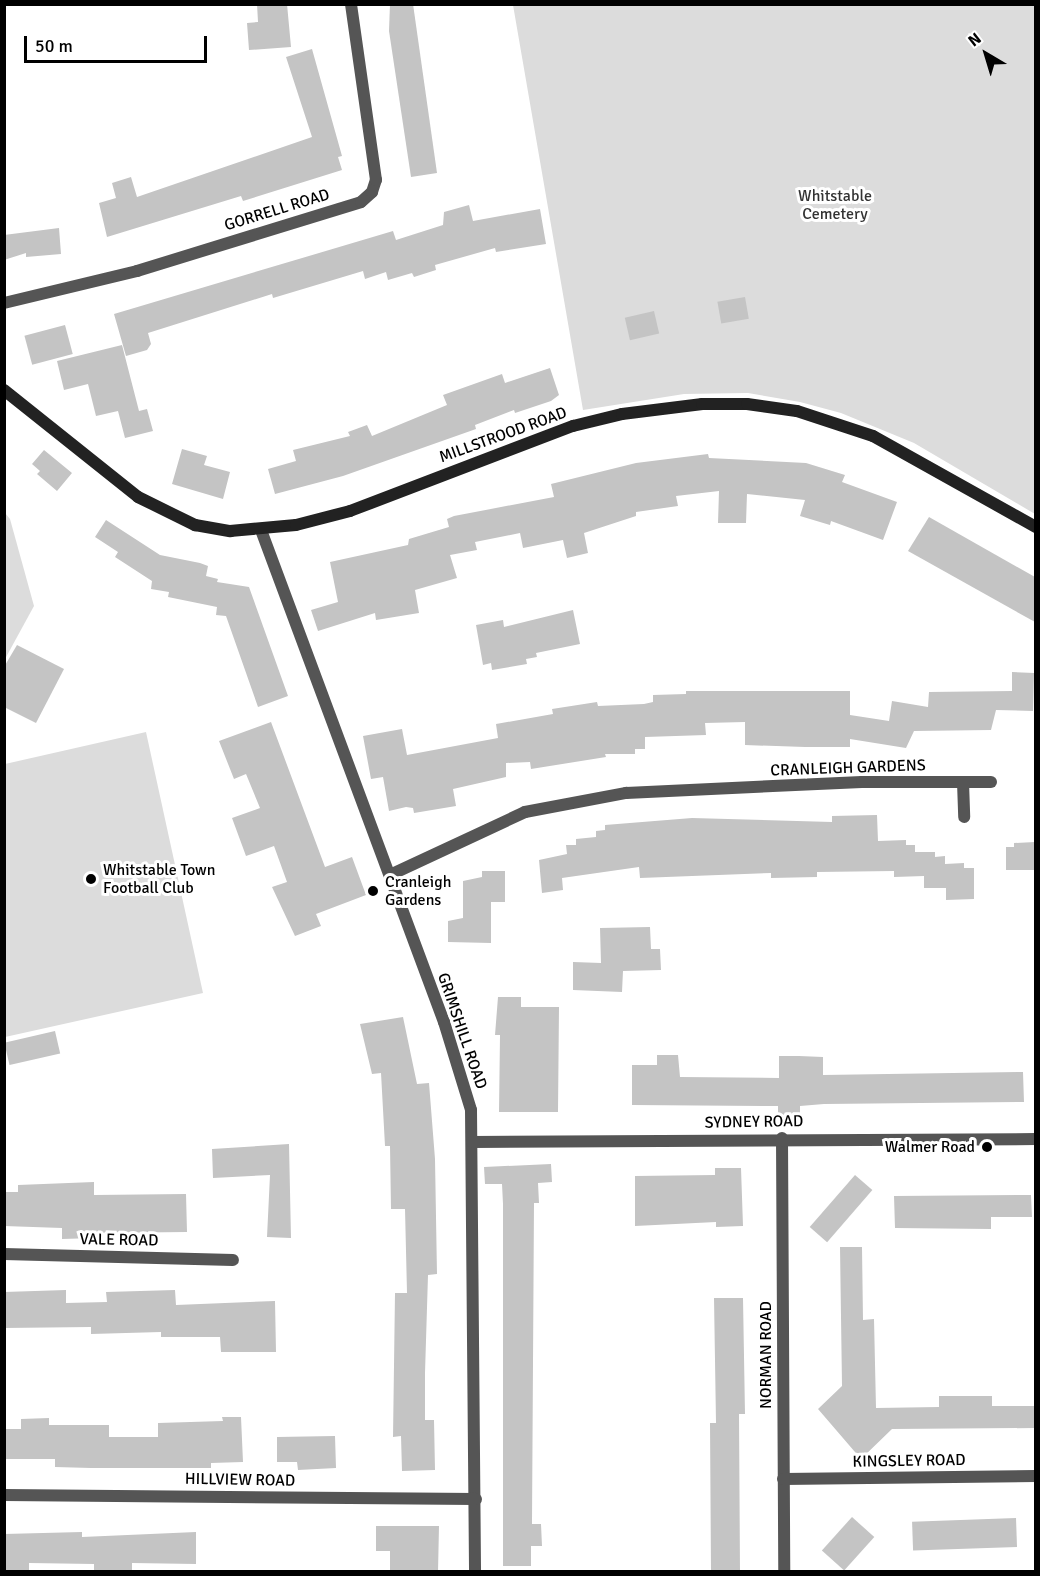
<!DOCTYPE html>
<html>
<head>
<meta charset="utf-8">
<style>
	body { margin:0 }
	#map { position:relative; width:1040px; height:1576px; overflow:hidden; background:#fff; font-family:Signika,sans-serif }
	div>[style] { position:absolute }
	.green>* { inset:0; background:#dcdcdc }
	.building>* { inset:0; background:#c4c4c4; transform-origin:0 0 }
	.street>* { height:12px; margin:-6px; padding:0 6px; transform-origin:6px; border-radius:6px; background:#555 }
	.secondary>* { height:12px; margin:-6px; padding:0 6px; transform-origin:6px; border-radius:6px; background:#222 }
	.dots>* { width:16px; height:16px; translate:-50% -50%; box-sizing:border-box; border:3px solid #fff; border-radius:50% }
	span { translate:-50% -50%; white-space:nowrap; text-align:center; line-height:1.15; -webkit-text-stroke:6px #fff; paint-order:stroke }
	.park-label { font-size:16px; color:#333 }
	.street-label { font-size:16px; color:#000 }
	.poi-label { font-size:16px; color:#000 }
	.left { translate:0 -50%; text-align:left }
	.right { translate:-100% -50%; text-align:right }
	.frame { position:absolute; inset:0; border:6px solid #000; pointer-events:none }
	.north { position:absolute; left:956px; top:24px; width:60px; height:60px; -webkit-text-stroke:4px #fff; paint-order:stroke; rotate:322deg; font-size:16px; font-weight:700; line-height:24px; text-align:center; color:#000 }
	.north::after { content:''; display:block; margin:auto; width:21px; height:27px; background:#000; clip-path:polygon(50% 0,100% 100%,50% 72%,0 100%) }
	.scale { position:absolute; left:24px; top:36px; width:183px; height:27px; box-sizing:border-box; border:3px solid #000; border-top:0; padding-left:8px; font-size:18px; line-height:21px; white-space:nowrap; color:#000; -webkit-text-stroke:4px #fff; paint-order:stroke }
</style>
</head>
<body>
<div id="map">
	<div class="green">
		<div style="clip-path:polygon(513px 5px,1035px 5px,1035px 514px,914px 443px,841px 413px,800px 402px,748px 393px,684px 394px,583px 410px)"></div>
		<div style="clip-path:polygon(5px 513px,10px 519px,34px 606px,5px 659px)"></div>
		<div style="clip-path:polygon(146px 732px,203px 993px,5px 1037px,5px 764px)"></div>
	</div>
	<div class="building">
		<div style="clip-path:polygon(257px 4px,287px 4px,291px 47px,249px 50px,247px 23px,258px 22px)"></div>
		<div style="clip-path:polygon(390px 4px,413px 4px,437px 173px,411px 177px,389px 31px)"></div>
		<div style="clip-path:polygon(312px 49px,342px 156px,338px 157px,342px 170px,243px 201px,241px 196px,107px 237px,99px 203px,116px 198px,112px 183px,131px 177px,137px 197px,312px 137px,286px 57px)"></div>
		<div style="clip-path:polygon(469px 205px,473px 221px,540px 209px,546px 244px,496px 252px,495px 248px,435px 265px,436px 270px,414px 277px,412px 273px,388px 280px,386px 272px,365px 279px,363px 271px,273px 298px,272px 294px,148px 333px,151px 344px,147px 350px,126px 356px,114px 314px,393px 231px,396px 240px,443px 225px,444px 212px)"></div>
		<div style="clip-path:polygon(59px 228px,61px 254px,26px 257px,26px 253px,4px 260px,4px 235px)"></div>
		<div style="left:745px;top:297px;width:22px;height:28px;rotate:80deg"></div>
		<div style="left:654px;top:311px;width:23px;height:30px;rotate:77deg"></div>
		<div style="left:65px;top:325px;width:30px;height:42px;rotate:75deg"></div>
		<div style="clip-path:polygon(122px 345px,139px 411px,147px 409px,153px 431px,125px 438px,118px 411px,96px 416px,88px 384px,64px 390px,57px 361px)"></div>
		<div style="clip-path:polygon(550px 368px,559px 395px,551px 401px,515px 413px,514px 410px,475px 425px,476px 429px,343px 476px,275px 494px,268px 469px,296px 461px,293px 450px,350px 436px,348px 432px,367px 425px,372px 436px,447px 405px,443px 395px,502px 374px,505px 383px)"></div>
		<div style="clip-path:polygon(182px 449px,207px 456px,204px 465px,230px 472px,223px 499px,172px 484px)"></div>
		<div style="clip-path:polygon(44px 450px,72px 473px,57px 491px,37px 474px,40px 471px,32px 464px)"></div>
		<div style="clip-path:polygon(708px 454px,709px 458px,806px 463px,845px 475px,842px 482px,897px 502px,883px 540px,831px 521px,830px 525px,800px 516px,805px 500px,747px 494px,746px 523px,718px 523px,719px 491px,676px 496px,678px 506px,636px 512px,636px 516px,584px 533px,588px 553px,567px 558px,563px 540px,523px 548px,520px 533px,475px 542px,477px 550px,450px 555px,457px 578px,415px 590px,419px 613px,376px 620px,375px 613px,318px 631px,311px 610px,338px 602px,330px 562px,408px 545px,409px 539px,449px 527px,447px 519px,454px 516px,554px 497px,551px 484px,636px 463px)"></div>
		<div style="clip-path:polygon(929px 517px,1035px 577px,1035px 622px,908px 551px)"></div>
		<div style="clip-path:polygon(106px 520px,160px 555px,200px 563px,208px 566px,206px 576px,218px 579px,217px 582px,249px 587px,288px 696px,258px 707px,226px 616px,216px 615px,217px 607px,168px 597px,169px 592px,151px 589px,152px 581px,115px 557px,118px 552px,95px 537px)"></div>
		<div style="clip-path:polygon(573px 610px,580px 644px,536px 653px,537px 657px,526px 659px,527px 664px,492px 670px,491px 663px,483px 665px,476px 625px,503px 620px,504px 627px)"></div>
		<div style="clip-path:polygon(17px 645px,64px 669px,36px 723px,4px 707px,4px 667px)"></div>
		<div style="clip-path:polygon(1012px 672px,1034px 673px,1033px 711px,996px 710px,991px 730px,914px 731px,906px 748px,850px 739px,850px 747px,805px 747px,745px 745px,745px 722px,705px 723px,706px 735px,645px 737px,645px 749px,635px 749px,635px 754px,605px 754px,606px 757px,531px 769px,530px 762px,506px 763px,506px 777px,453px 789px,456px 806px,414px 813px,413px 808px,406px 807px,389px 811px,383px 777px,371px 779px,363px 736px,402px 729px,407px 755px,498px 738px,496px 724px,553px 714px,552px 709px,597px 702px,598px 706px,644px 704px,653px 702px,653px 695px,686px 694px,686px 691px,850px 691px,850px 715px,889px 721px,892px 701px,928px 707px,929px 692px,1012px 691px)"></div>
		<div style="clip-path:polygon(271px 722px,325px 867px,352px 857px,366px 895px,316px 914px,321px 926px,295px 936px,272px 887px,287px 882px,274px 846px,246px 856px,232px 818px,260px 808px,246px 774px,234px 779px,219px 741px)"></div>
		<div style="clip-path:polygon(877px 815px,878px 841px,906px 840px,906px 845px,915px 845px,915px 852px,935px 852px,935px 857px,945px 856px,945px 864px,964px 863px,964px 868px,974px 868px,974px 899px,946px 900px,946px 888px,924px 888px,924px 876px,894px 877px,894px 871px,817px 872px,817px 877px,771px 878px,771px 873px,640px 878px,639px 867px,562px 878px,563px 890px,542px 893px,539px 860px,567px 854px,566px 845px,576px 845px,576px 839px,596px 837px,596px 831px,605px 830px,605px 825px,692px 818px,832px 822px,832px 816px)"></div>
		<div style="clip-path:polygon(1035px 842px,1035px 870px,1006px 870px,1006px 847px,1014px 847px,1014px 843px)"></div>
		<div style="clip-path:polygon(482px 871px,505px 871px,505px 902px,491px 902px,491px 943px,448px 942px,448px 921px,463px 918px,463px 881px,482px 877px)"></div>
		<div style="clip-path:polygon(650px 927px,651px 949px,660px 949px,661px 970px,623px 971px,622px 992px,573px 990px,573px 962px,601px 963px,600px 928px)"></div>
		<div style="clip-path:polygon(498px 997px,521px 997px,521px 1007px,559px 1007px,558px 1112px,499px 1112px,500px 1035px,495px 1035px)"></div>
		<div style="clip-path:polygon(403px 1017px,417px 1084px,429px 1083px,435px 1159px,437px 1274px,428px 1275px,425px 1373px,425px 1420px,434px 1420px,435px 1470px,402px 1471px,401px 1436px,393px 1437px,395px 1293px,407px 1293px,405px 1209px,391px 1209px,390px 1146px,385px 1146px,381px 1073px,372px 1074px,360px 1024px)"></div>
		<div style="left:55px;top:1031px;width:23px;height:52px;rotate:77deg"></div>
		<div style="clip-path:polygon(657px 1055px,678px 1055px,680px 1077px,779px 1078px,779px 1056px,799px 1056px,823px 1057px,823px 1075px,1023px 1072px,1024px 1102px,824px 1104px,800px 1106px,800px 1114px,778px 1115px,778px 1106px,632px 1105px,632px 1065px,657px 1065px)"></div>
		<div style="clip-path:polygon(289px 1144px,291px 1238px,267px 1237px,270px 1175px,213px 1178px,212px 1149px)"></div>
		<div style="clip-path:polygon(551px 1164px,552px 1182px,538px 1183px,539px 1203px,534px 1203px,532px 1524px,541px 1524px,542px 1546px,531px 1546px,531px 1566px,503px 1566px,503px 1204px,502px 1184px,485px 1184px,484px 1167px)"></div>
		<div style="clip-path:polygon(715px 1168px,741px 1168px,743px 1226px,716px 1227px,716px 1222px,635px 1226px,635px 1176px,715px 1175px)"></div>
		<div style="left:855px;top:1175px;width:23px;height:69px;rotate:41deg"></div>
		<div style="clip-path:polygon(94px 1182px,94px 1195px,186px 1194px,187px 1232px,95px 1233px,95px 1238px,62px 1239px,62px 1228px,4px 1226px,4px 1192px,18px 1192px,18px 1185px)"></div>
		<div style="clip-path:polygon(1031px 1195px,1032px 1217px,991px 1217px,991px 1229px,895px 1228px,894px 1196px)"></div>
		<div style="clip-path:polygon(840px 1247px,862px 1247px,863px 1320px,874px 1319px,876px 1408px,939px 1407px,939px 1396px,992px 1396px,992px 1406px,1034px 1406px,1034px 1428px,892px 1429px,861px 1459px,818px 1409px,842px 1386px)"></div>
		<div style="clip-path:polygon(66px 1290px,66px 1303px,107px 1302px,106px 1292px,175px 1290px,176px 1305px,275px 1301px,276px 1352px,221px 1352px,220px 1337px,161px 1337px,161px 1332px,91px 1334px,91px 1327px,4px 1328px,4px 1292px)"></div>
		<div style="clip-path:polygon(714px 1298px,743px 1298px,745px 1414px,739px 1414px,740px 1572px,711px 1572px,710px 1423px,716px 1423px)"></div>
		<div style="clip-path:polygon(222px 1417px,241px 1417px,243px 1462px,211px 1463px,211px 1468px,91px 1468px,55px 1467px,55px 1459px,4px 1459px,4px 1429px,21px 1429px,21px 1419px,49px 1418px,49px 1425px,109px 1425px,109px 1437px,158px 1437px,158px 1423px,223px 1421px)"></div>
		<div style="clip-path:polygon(335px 1436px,336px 1468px,298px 1470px,297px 1462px,277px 1462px,277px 1437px)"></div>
		<div style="left:852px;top:1517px;width:30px;height:45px;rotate:42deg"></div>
		<div style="left:1016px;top:1518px;width:29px;height:104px;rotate:88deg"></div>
		<div style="clip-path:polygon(376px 1526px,439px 1526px,438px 1572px,390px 1572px,390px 1551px,376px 1551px)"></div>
		<div style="clip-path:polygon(82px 1532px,82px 1537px,196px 1532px,196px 1564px,132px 1563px,132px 1572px,94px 1572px,94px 1564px,29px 1563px,29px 1572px,4px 1572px,4px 1534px)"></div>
	</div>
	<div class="street">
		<div style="left:4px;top:303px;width:137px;rotate:-13.5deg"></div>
		<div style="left:137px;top:271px;width:234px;rotate:-17.1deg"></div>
		<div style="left:361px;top:202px;width:15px;rotate:-42deg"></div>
		<div style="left:372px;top:192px;width:13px;rotate:-72deg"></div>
		<div style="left:376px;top:180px;width:178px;rotate:-98.1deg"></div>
		<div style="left:261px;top:530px;width:525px;rotate:69.6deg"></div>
		<div style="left:444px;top:1022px;width:92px;rotate:72.9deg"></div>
		<div style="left:471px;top:1110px;width:462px;rotate:89.5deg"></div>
		<div style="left:963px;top:782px;width:35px;rotate:88deg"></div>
		<div style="left:390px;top:875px;width:149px;rotate:-25deg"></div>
		<div style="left:525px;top:812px;width:103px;rotate:-10.7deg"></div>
		<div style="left:626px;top:793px;width:236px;rotate:-2.7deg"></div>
		<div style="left:862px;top:782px;width:129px"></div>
		<div style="left:782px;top:1138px;width:434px;rotate:89.7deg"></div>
		<div style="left:472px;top:1142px;width:564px;rotate:-0.3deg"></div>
		<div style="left:4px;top:1254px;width:229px;rotate:1.5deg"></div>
		<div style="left:783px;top:1479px;width:253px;rotate:-0.7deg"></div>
		<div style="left:4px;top:1495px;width:472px;rotate:0.5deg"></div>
	</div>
	<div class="secondary">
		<div style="left:4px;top:390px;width:171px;rotate:38.6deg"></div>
		<div style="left:138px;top:497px;width:64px;rotate:26.2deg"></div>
		<div style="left:195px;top:525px;width:36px;rotate:10deg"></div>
		<div style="left:230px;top:531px;width:66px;rotate:-5.2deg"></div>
		<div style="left:296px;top:525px;width:56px;rotate:-14.5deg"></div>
		<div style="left:350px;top:511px;width:239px;rotate:-20.9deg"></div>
		<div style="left:573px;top:426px;width:50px;rotate:-13.8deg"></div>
		<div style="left:622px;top:414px;width:81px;rotate:-7.1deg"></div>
		<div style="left:702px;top:404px;width:45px"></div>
		<div style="left:747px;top:404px;width:50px;rotate:8deg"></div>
		<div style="left:797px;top:411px;width:80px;rotate:18.2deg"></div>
		<div style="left:873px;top:436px;width:187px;rotate:29.2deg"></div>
	</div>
	<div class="dots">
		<div style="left:91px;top:879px;background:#000"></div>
		<div style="left:373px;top:891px;background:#000"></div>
		<div style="left:987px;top:1147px;background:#000"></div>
	</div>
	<div class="park-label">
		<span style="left:835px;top:205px">Whitstable<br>Cemetery</span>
	</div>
	<div class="street-label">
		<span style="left:277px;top:210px;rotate:-17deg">GORRELL ROAD</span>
		<span style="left:503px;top:435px;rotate:-20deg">MILLSTROOD ROAD</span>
		<span style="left:848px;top:768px;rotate:-2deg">CRANLEIGH GARDENS</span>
		<span style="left:462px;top:1031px;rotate:71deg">GRIMSHILL ROAD</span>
		<span style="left:754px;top:1122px;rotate:-1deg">SYDNEY ROAD</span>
		<span style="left:119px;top:1240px;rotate:1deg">VALE ROAD</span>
		<span style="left:766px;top:1355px;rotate:-90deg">NORMAN ROAD</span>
		<span style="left:909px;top:1461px;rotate:-1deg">KINGSLEY ROAD</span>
		<span style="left:240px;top:1480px;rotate:1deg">HILLVIEW ROAD</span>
	</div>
	<div class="poi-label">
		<span class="left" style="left:103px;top:879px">Whitstable Town<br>Football Club</span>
		<span class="left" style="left:385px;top:891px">Cranleigh<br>Gardens</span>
		<span class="right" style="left:975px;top:1147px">Walmer Road</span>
	</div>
	<div class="frame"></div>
	<div class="north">N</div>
	<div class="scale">50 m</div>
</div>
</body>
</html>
